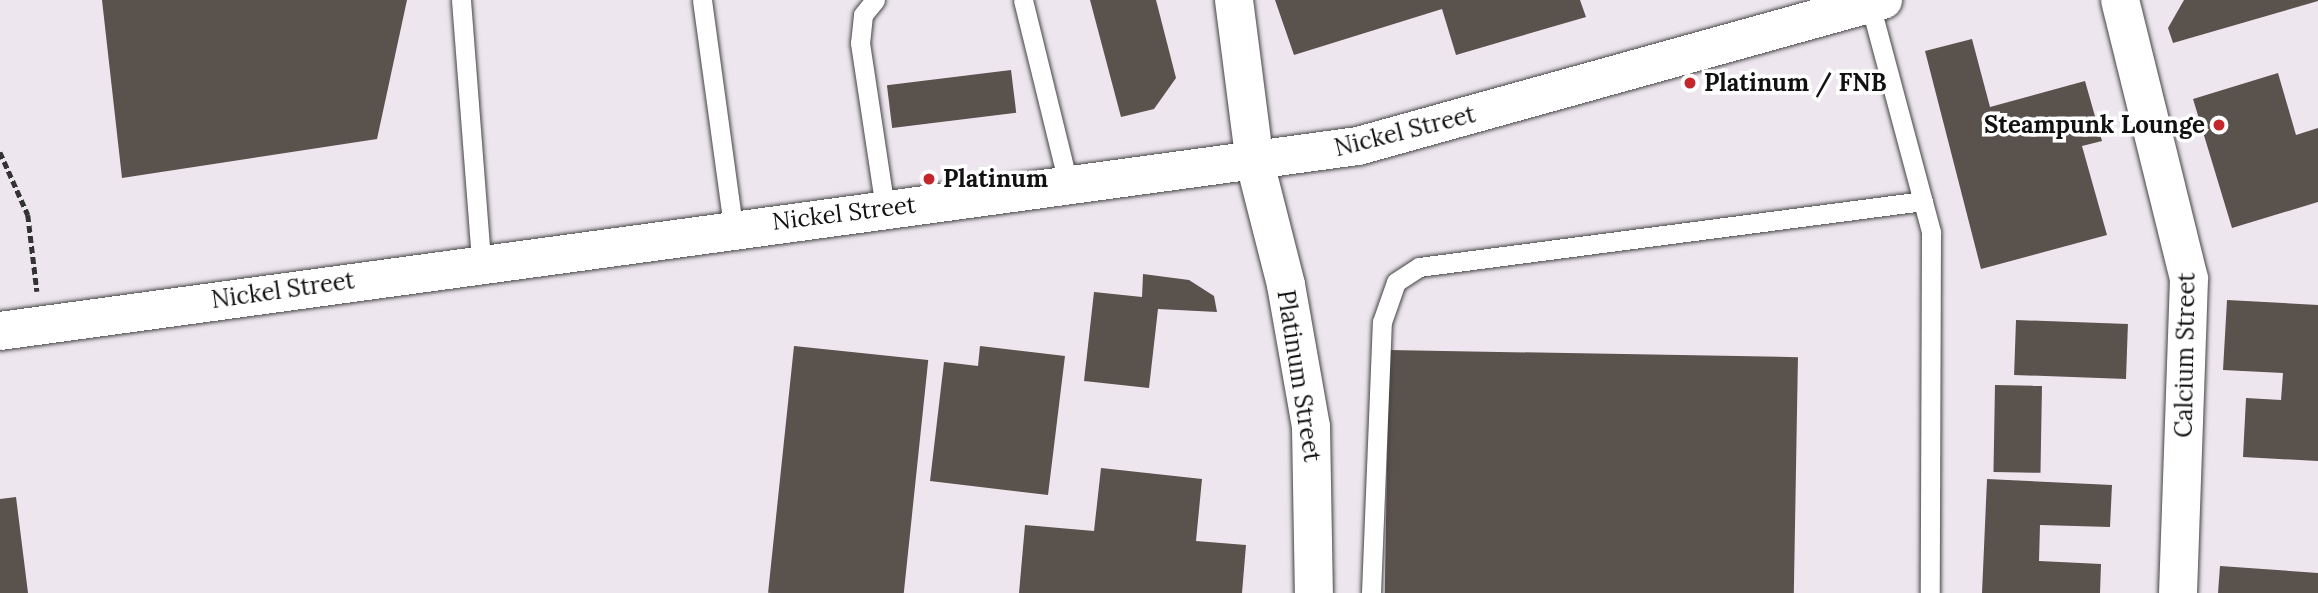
<!DOCTYPE html>
<html>
<head>
<meta charset="utf-8">
<style>
	body { margin:0 }
	#map { position:relative; width:2318px; height:593px; overflow:hidden; background:#fffdf5; font-family:Lora,serif }
	div>[style] { position:absolute }
	.industrial>* { inset:0; background:#eee6ef; transform-origin:0 0 }
	.building>* { inset:0; background:#5a524d; transform-origin:0 0 }
	.path>* { height:4.5px; margin-top:-2.25px; transform-origin:0; background:repeating-linear-gradient(90deg,#333 0 7px,transparent 0 10.5px) }
	.roads { filter:drop-shadow(0 0 2px #444) drop-shadow(0 0 2px #444) }
	.service>* { height:19px; margin:-9.5px; padding:0 9.5px; transform-origin:9.5px; border-radius:9.5px; background:#fff }
	.minor>* { height:38px; margin:-19px; padding:0 19px; transform-origin:19px; border-radius:19px; background:#fff }
	.tertiary>* { height:38px; margin:-19px; padding:0 19px; transform-origin:19px; border-radius:19px; background:#fff }
	.dots>* { width:19px; height:19px; translate:-50% -50%; box-sizing:border-box; border:4px solid #fff; border-radius:50% }
	span { translate:-50% -50%; white-space:nowrap; text-align:center; line-height:1.15; -webkit-text-stroke:7px #fff; paint-order:stroke }
	.poi-label { font-size:24px; color:#111; font-weight:700 }
	.left { translate:0 -50%; text-align:left }
	.right { translate:-100% -50%; text-align:right }
	.street-label { font-size:24px; color:#111 }
</style>
</head>
<body>
<div id="map">
	<div class="industrial">
		<div style="left:0;top:0;width:2318px;height:593px"></div>
	</div>
	<div class="building">
		<div style="clip-path:polygon(102px 0,407px 0,377px 139px,122px 178px)"></div>
		<div style="clip-path:polygon(1090px 0,1156px 0,1176px 78px,1154px 109px,1121px 117px)"></div>
		<div style="clip-path:polygon(1275px 0,1580px 0,1586px 17px,1456px 55px,1442px 9px,1294px 55px)"></div>
		<div style="clip-path:polygon(2184px 0,2318px 0,2318px 1px,2173px 43px,2168px 28px)"></div>
		<div style="clip-path:polygon(1972px 39px,1990px 107px,2085px 81px,2102px 141px,2082px 146px,2107px 235px,1981px 269px,1925px 51px)"></div>
		<div style="left:1011px;top:70px;width:43px;height:125px;rotate:83deg"></div>
		<div style="clip-path:polygon(2278px 73px,2296px 135px,2318px 128px,2318px 202px,2232px 228px,2193px 99px)"></div>
		<div style="clip-path:polygon(1143px 274px,1189px 280px,1214px 296px,1217px 312px,1158px 309px,1149px 388px,1084px 381px,1094px 292px,1142px 297px)"></div>
		<div style="clip-path:polygon(2227px 300px,2318px 305px,2318px 461px,2243px 457px,2246px 398px,2281px 400px,2283px 373px,2223px 370px)"></div>
		<div style="left:2016px;top:320px;width:112px;height:55px;rotate:2deg"></div>
		<div style="left:794px;top:346px;width:135px;height:248px;rotate:6deg"></div>
		<div style="clip-path:polygon(980px 346px,1065px 356px,1048px 495px,930px 481px,944px 362px,978px 366px)"></div>
		<div style="left:1389px;top:350px;width:409px;height:243px;rotate:1deg"></div>
		<div style="left:1995px;top:385px;width:47px;height:87px;rotate:1deg"></div>
		<div style="clip-path:polygon(1101px 468px,1202px 479px,1196px 541px,1246px 545px,1242px 593px,1019px 593px,1025px 525px,1094px 531px)"></div>
		<div style="clip-path:polygon(1987px 479px,2112px 485px,2110px 527px,2040px 525px,2039px 561px,2101px 564px,2100px 593px,1982px 593px)"></div>
		<div style="clip-path:polygon(16px 497px,28px 593px,0 593px,0 499px)"></div>
		<div style="clip-path:polygon(2220px 566px,2318px 573px,2318px 593px,2218px 593px)"></div>
	</div>
	<div class="path">
		<div style="left:0;top:152px;width:69px;rotate:66deg"></div>
		<div style="left:28px;top:215px;width:77px;rotate:83.2deg"></div>
	</div>
	<div class="roads">
		<div class="service">
			<div style="left:461px;top:0;width:262px;rotate:85.6deg"></div>
			<div style="left:702px;top:0;width:229px;rotate:82.2deg"></div>
			<div style="left:875px;top:0;width:19px;rotate:129deg"></div>
			<div style="left:863px;top:15px;width:28px;rotate:96deg"></div>
			<div style="left:860px;top:43px;width:167px;rotate:81.4deg"></div>
			<div style="left:1023px;top:0;width:188px;rotate:76.2deg"></div>
			<div style="left:1870px;top:4px;width:236px;rotate:75deg"></div>
			<div style="left:1931px;top:232px;width:361px;rotate:90.2deg"></div>
			<div style="left:1371px;top:593px;width:271px;rotate:-87.7deg"></div>
			<div style="left:1382px;top:322px;width:42px;rotate:-70.7deg"></div>
			<div style="left:1396px;top:282px;width:27px;rotate:-33deg"></div>
			<div style="left:1419px;top:267px;width:508px;rotate:-7.46deg"></div>
		</div>
		<div class="minor">
			<div style="left:1234px;top:0;width:164px;rotate:82.7deg"></div>
			<div style="left:1255px;top:163px;width:126px;rotate:75.7deg"></div>
			<div style="left:1286px;top:285px;width:144px;rotate:80deg"></div>
			<div style="left:1311px;top:427px;width:166px;rotate:89deg"></div>
			<div style="left:2120px;top:0;width:287px;rotate:76.1deg"></div>
			<div style="left:2189px;top:279px;width:314px;rotate:92deg"></div>
		</div>
		<div class="tertiary">
			<div style="left:0;top:331px;width:1371px;rotate:-7.76deg"></div>
			<div style="left:1358px;top:146px;width:545px;rotate:-15.54deg"></div>
		</div>
	</div>
	<div class="dots">
		<div style="left:1690px;top:83px;background:#c4262e"></div>
		<div style="left:2219px;top:125px;background:#c4262e"></div>
		<div style="left:929px;top:179px;background:#c4262e"></div>
	</div>
	<div class="poi-label">
		<span class="left" style="left:1704px;top:83px">Platinum / FNB</span>
		<span class="right" style="left:2205px;top:125px">Steampunk Lounge</span>
		<span class="left" style="left:943px;top:179px">Platinum</span>
	</div>
	<div class="street-label">
		<span style="left:1405px;top:131px;rotate:-14deg">Nickel Street</span>
		<span style="left:844px;top:213px;rotate:-7deg">Nickel Street</span>
		<span style="left:283px;top:290px;rotate:-8deg">Nickel Street</span>
		<span style="left:2185px;top:355px;rotate:-89deg">Calcium Street</span>
		<span style="left:1299px;top:376px;rotate:81deg">Platinum Street</span>
	</div>
</div>
</body>
</html>
